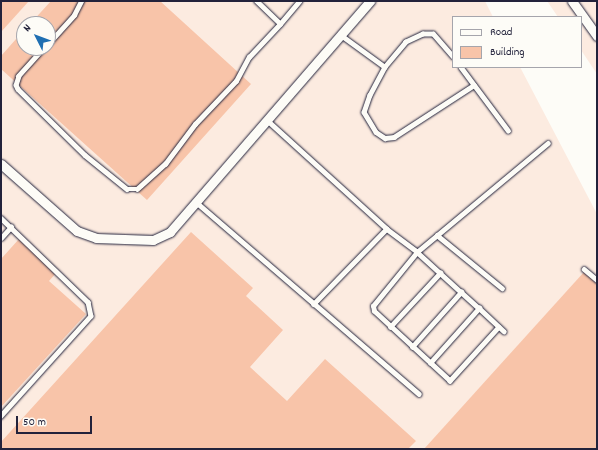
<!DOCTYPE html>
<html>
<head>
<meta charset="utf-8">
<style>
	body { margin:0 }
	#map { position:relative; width:598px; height:450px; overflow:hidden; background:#fdfcf7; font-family:Dekko,sans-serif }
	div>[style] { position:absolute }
	.built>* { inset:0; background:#fcebe0 }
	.building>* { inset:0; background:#f8c4a9 }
	.roads { filter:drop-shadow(0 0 1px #22223b) drop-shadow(0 0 1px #22223b) }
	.lane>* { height:4.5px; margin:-2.25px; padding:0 2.25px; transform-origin:2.25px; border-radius:2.25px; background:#fdfcf7 }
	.street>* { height:9px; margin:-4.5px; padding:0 4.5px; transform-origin:4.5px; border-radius:4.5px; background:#fdfcf7 }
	span { translate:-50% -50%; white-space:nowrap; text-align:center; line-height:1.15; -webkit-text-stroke:4px #fdfcf7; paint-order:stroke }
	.frame { position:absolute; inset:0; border:2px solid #22223b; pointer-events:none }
	.legend { position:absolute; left:452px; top:16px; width:130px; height:52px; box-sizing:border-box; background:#fdfcf7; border:1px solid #a5a5ac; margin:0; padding:5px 7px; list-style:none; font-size:12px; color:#22223b }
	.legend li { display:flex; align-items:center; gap:8px; height:20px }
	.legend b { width:20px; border:1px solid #a5a5ac }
	.north { position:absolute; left:16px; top:16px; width:40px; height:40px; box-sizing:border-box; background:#fdfcf7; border:1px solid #a5a5ac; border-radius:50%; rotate:312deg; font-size:11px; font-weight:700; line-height:16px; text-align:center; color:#22223b }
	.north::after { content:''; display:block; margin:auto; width:14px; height:18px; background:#1f6fb2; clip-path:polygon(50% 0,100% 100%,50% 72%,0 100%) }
	.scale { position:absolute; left:16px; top:416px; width:76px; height:18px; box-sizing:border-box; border:2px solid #22223b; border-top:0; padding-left:5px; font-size:12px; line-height:14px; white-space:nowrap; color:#22223b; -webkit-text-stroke:3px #fdfcf7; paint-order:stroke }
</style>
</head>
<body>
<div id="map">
	<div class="built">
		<div style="clip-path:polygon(evenodd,1px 1px,485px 1px,493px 17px,453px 17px,453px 67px,520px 67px,597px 214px,597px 449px,1px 449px,1px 1px,24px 24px,48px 24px,48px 48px,24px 48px,24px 24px)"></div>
		<div style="clip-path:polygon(547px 1px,597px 1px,597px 74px,581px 50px,581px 17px,558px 17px)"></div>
	</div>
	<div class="building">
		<div style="clip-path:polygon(1px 1px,29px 1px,1px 32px)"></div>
		<div style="clip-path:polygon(51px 1px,160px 1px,251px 84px,147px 200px,1px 69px,1px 56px,24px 30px,24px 48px,48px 48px,48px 24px,30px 24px)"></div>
		<div style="clip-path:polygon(191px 232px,253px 288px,246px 296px,283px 330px,250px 367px,287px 401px,325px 359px,416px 441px,408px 449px,1px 449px,1px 442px)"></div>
		<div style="clip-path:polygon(19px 239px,56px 273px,49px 281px,86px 314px,1px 407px,1px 259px)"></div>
		<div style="clip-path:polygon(584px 272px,597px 284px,597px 449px,424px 449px)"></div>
	</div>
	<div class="roads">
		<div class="lane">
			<div style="left:280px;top:24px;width:30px;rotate:-50deg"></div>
			<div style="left:341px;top:35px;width:54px;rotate:36deg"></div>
			<div style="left:48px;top:44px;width:39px;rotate:-48deg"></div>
			<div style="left:74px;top:15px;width:16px;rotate:-63deg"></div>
			<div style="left:44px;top:48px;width:38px;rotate:132deg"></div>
			<div style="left:19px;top:76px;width:9px;rotate:108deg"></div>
			<div style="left:16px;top:85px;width:4px;rotate:63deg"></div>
			<div style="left:18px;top:89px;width:94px;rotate:44.6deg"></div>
			<div style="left:85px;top:155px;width:54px;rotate:39deg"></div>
			<div style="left:127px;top:189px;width:10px"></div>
			<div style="left:137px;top:189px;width:38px;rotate:-42deg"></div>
			<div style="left:165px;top:164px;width:50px;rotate:-53.1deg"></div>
			<div style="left:195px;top:124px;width:59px;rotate:-46.4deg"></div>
			<div style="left:236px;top:81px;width:27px;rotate:-62deg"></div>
			<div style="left:249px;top:57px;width:45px;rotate:-46.8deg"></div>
			<div style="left:280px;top:24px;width:33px;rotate:-136deg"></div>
			<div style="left:453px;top:57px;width:30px;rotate:-131deg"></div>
			<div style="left:433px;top:34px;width:10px;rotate:180deg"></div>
			<div style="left:423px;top:34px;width:19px;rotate:155deg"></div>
			<div style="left:406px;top:42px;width:33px;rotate:130deg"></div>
			<div style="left:385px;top:67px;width:32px;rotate:118deg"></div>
			<div style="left:370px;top:95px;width:18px;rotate:109deg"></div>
			<div style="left:364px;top:112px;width:23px;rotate:59deg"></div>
			<div style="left:376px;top:132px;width:11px;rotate:34deg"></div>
			<div style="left:385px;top:138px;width:9px;rotate:-6deg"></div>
			<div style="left:394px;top:137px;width:95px;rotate:-33deg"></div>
			<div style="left:461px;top:67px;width:79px;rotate:53.3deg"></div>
			<div style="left:267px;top:120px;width:162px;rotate:42.2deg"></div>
			<div style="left:387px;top:229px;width:105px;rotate:134.2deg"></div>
			<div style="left:196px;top:202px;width:294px;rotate:40.7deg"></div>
			<div style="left:1px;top:218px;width:121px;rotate:44deg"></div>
			<div style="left:88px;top:302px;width:14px;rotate:78deg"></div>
			<div style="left:91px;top:316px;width:135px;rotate:132deg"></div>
			<div style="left:387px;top:229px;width:38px;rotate:37deg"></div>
			<div style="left:417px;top:252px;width:170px;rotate:-39.8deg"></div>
			<div style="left:437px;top:235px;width:84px;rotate:39.2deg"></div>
			<div style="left:1px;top:238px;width:15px;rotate:-48deg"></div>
			<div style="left:584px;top:269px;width:17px;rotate:40deg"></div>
			<div style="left:390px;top:327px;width:74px;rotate:-47.2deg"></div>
			<div style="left:499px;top:327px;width:73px;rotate:132.2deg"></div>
			<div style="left:450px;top:381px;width:103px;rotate:-137.4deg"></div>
			<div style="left:374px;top:311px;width:5px;rotate:-101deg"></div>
			<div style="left:373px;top:306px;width:70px;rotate:-50.8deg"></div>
			<div style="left:417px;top:252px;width:59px;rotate:42.3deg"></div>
			<div style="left:461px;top:292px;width:24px;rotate:42deg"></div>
			<div style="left:479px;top:308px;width:34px;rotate:43deg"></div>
			<div style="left:412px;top:347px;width:74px;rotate:-48.3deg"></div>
			<div style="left:430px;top:363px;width:74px;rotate:-48.3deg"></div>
		</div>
		<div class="street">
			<div style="left:572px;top:1px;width:43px;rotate:54.5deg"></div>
			<div style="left:1px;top:164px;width:101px;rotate:41.4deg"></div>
			<div style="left:77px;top:231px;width:20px;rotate:20deg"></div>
			<div style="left:96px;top:238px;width:57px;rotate:2deg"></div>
			<div style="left:153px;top:240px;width:19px;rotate:-25deg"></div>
			<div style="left:170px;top:232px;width:306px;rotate:-49.1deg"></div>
		</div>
	</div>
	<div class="frame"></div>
	<ul class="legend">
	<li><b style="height:5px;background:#fdfcf7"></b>Road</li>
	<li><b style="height:11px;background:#f8c4a9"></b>Building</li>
	</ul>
	<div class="north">N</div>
	<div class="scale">50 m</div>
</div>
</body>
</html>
